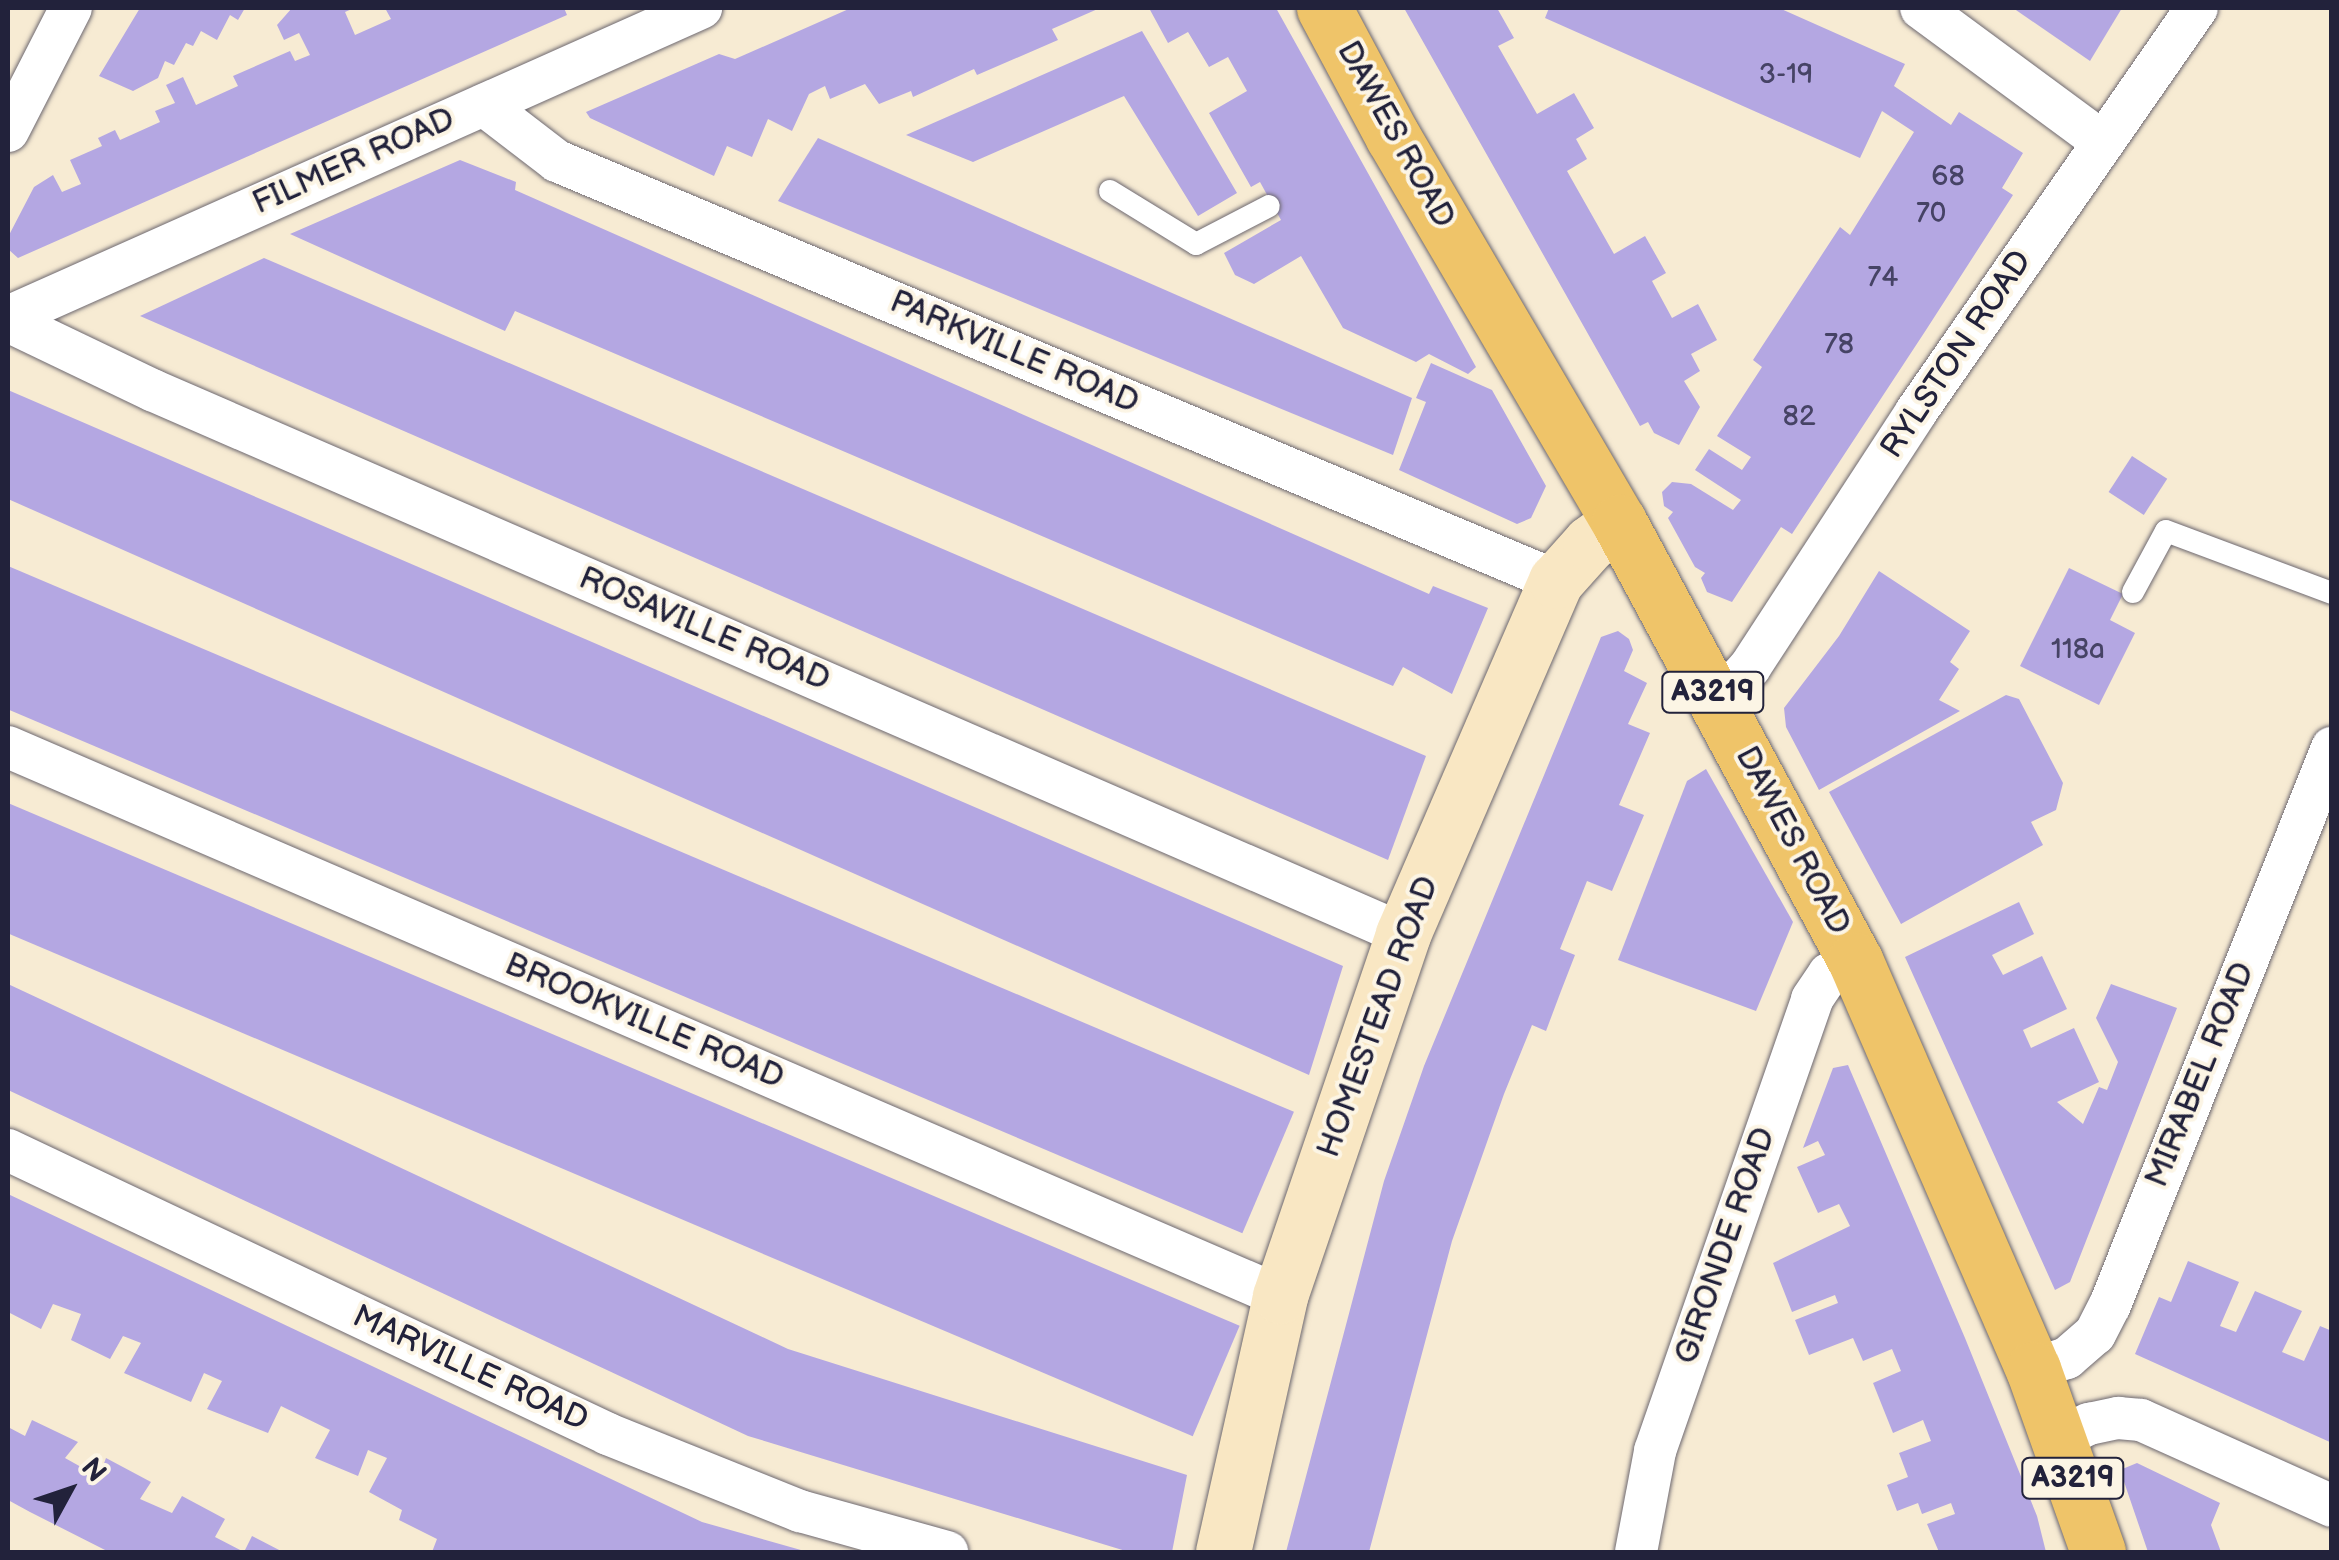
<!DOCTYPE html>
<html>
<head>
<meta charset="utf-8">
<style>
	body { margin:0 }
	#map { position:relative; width:2339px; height:1560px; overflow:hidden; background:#f7ebd3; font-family:"Balsamiq Sans",sans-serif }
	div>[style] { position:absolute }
	.building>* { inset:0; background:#b4a7e2; transform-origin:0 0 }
	.roads { filter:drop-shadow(0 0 2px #6d6870) drop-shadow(0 0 2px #6d6870) }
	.lane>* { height:22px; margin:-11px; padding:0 11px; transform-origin:11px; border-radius:11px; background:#fff }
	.street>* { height:42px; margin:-21px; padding:0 21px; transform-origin:21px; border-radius:21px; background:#fff }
	.secondary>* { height:55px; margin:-27.5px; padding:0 27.5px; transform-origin:27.5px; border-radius:27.5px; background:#f9e7c3 }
	.primary>* { height:55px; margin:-27.5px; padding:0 27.5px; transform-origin:27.5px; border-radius:27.5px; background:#efc469 }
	span { translate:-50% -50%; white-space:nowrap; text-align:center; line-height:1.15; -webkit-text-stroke:8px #fcf5e5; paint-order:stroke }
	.number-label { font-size:28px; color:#464365 }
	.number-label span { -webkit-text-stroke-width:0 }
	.shield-label span { padding:2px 8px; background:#fcf5e5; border:2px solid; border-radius:8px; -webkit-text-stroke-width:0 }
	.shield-label { font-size:30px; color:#22223b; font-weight:700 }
	.street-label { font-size:32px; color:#22223b }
	.frame { position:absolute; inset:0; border:10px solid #22223b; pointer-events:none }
	.north { position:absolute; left:20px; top:1440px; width:100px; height:100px; -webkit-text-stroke:8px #fcf5e5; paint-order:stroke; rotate:50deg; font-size:28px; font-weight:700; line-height:40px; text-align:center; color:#22223b }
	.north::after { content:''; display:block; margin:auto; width:35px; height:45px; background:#22223b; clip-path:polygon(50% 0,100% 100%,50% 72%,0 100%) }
</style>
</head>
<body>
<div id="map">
	<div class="building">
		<div style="clip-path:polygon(140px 8px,245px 8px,238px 20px,230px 15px,217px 40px,201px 31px,193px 46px,186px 43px,174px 65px,165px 61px,158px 78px,133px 91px,99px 76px)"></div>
		<div style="clip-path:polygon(292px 8px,354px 8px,345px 12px,355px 35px,391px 19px,385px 8px,564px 8px,567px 15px,18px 258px,8px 249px,8px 237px,34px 187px,53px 175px,62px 192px,81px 184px,70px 160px,102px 146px,98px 138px,115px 130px,120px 140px,160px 122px,155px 111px,175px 103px,166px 85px,183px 77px,196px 105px,238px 86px,233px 76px,290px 51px,295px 61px,310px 55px,299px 33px,284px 40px,277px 25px)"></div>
		<div style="clip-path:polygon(851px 8px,1100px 8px,1052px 29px,1058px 40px,977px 75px,974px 69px,913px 97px,911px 91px,879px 104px,865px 84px,830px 99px,825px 86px,809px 94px,792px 131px,768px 119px,752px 157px,727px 146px,714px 176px,590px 118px,586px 112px,719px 54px,735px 59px)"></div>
		<div style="clip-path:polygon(1149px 8px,1276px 8px,1476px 367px,1468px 374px,1429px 354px,1416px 362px,1343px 328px,1301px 256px,1254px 284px,1235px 275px,1224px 253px,1281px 220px,1260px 182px,1251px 187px,1209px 113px,1247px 91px,1228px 57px,1209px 67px,1188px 32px,1168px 43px)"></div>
		<div style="clip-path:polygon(1404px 8px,1497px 8px,1514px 38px,1498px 46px,1537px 114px,1574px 93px,1594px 128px,1576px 139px,1587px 159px,1567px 171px,1614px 254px,1645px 236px,1666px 273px,1652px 281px,1672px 318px,1698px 304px,1717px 340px,1691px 354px,1700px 371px,1684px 381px,1700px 407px,1679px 445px,1654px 433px,1648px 422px,1640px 426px)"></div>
		<div style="clip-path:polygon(1549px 8px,1779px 8px,1905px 64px,1894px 86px,1951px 125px,1959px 112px,2023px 153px,2002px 188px,2013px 195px,1926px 330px,1792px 534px,1781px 527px,1732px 602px,1707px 592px,1701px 578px,1705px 573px,1695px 567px,1668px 518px,1673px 512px,1664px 506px,1662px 492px,1672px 482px,1691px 484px,1733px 510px,1741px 500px,1695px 470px,1709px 449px,1742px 470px,1751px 457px,1717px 436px,1762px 367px,1753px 360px,1840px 227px,1850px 235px,1914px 132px,1882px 111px,1860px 158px,1545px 18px)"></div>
		<div style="clip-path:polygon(2013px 8px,2122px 8px,2090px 61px)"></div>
		<div style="clip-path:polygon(1142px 31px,1237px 193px,1198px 216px,1124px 96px,973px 162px,906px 135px)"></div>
		<div style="clip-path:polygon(818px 138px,1412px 398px,1393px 455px,778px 201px)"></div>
		<div style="clip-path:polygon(460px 160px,516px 182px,515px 190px,1429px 594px,1433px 586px,1488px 608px,1452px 694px,1403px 667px,1393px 686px,515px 311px,505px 331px,290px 234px)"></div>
		<div style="clip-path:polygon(264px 258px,1426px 756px,1388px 860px,140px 316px)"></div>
		<div style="clip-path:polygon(1431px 363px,1492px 390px,1546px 486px,1531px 518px,1517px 524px,1399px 470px,1426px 402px,1416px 398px)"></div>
		<div style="clip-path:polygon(8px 390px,1343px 966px,1309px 1075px,8px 499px)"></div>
		<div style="left:2132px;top:456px;width:42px;height:43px;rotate:33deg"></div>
		<div style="left:8px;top:566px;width:1397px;height:132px;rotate:23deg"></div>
		<div style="clip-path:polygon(2069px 568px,2123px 594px,2110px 620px,2135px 633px,2099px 705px,2020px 666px)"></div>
		<div style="clip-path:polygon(1879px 571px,1970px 631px,1950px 662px,1959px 669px,1939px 700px,1960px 711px,1819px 790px,1786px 727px,1784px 708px,1839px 636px)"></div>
		<div style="clip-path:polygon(1618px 631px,1629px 639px,1633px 650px,1624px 671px,1647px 683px,1628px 724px,1650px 733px,1619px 805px,1644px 815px,1612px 891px,1587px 881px,1560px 949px,1575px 955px,1561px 991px,1546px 1031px,1532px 1025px,1504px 1094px,1452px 1241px,1369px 1552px,1286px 1552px,1384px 1181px,1424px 1066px,1601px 637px)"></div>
		<div style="clip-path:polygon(2006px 695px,2019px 699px,2063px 783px,2056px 810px,2031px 822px,2043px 845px,1901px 924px,1829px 792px)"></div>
		<div style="clip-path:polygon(1706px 769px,1793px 922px,1756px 1011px,1618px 960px,1687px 781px)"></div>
		<div style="left:8px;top:803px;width:1338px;height:120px;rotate:23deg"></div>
		<div style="clip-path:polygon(2019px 902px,2034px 934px,1992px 955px,2003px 975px,2042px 956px,2067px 1009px,2023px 1030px,2031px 1048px,2074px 1028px,2099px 1082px,2057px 1102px,2083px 1124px,2099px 1087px,2107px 1090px,2118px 1062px,2096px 1018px,2111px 984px,2177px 1008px,2070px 1282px,2055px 1290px,1905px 957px)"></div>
		<div style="clip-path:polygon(8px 984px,788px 1349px,1187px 1475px,1172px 1552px,1129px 1552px,748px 1436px,8px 1090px)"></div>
		<div style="clip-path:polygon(1848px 1065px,1965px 1338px,2037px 1516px,2046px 1552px,1939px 1552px,1927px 1524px,1955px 1514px,1951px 1503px,1922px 1514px,1918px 1503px,1897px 1511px,1887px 1485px,1908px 1477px,1899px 1453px,1931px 1441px,1923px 1420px,1893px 1433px,1873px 1383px,1901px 1371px,1892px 1349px,1863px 1361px,1853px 1338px,1809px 1355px,1795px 1320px,1838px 1303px,1835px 1295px,1792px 1312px,1773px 1263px,1850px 1226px,1839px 1204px,1818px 1213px,1797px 1167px,1825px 1155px,1818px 1141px,1803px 1148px,1833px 1068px)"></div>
		<div style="clip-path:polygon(8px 1194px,702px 1522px,808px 1552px,432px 1552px,437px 1539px,399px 1520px,402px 1510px,369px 1492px,387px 1458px,368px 1450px,358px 1476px,315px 1458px,330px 1430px,281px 1406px,268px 1433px,207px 1409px,222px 1381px,204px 1373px,191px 1402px,124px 1373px,141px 1343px,123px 1336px,110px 1359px,71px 1340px,81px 1314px,53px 1304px,41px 1329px,8px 1312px)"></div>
		<div style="clip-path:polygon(2188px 1261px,2239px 1282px,2220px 1326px,2236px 1332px,2255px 1291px,2302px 1311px,2282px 1352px,2304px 1361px,2320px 1326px,2332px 1331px,2332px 1443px,2135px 1354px,2159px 1297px,2171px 1302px)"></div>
		<div style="clip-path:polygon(32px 1420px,78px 1442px,65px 1458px,99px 1477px,106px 1458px,151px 1482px,140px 1499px,172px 1513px,182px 1496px,225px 1519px,215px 1537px,244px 1552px,252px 1536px,283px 1552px,109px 1552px,30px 1512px,8px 1500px,8px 1427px,25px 1436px)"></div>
		<div style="clip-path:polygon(2137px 1463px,2220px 1503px,2211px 1525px,2221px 1552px,2148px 1552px,2120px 1470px)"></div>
	</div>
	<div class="roads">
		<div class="lane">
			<div style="left:1110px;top:191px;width:101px;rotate:31.6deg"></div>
			<div style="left:1196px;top:244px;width:82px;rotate:-27.5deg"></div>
			<div style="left:2133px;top:592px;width:69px;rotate:-61.6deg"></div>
			<div style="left:2166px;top:531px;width:177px;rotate:20.5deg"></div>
		</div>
		<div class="street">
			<div style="left:1921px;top:8px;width:226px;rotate:36.4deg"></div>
			<div style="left:484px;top:105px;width:92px;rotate:37.5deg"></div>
			<div style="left:557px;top:161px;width:1084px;rotate:22.8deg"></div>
			<div style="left:8px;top:131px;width:138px;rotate:-62.9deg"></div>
			<div style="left:8px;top:317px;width:759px;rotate:-24.03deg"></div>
			<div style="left:8px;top:321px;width:160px;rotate:25.6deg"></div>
			<div style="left:152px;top:390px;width:1364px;rotate:23.5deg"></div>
			<div style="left:1718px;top:702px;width:47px;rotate:-47.6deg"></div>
			<div style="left:1750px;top:667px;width:304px;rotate:-56.9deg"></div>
			<div style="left:1916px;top:412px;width:492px;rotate:-55.2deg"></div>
			<div style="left:8px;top:747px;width:1385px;rotate:23.35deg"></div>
			<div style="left:8px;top:1150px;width:664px;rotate:25.33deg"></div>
			<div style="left:608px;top:1434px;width:207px;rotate:21.9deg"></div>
			<div style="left:800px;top:1511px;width:153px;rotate:15.6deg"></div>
			<div style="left:2033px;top:1369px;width:36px;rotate:-18deg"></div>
			<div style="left:2067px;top:1358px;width:37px;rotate:-41deg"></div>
			<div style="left:2095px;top:1334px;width:33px;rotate:-63deg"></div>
			<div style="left:2110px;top:1305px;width:600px;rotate:-68.27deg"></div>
			<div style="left:2059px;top:1439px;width:34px;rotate:-27deg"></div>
			<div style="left:2089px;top:1424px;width:30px;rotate:-12deg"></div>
			<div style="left:2118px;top:1418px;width:23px;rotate:5deg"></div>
			<div style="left:2141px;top:1420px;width:209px;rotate:24.2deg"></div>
			<div style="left:1636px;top:1552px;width:103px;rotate:-79.3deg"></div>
			<div style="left:1655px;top:1451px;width:478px;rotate:-70.8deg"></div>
			<div style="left:1812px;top:999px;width:30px;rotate:-56deg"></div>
			<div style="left:1829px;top:974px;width:30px;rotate:-28deg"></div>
		</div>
		<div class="secondary">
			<div style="left:1223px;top:1552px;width:262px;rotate:-77.4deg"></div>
			<div style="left:1280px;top:1296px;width:382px;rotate:-71.2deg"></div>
			<div style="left:1403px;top:934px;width:385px;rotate:-66.6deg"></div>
			<div style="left:1556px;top:581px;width:51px;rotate:-48.2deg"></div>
			<div style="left:1590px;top:543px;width:36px;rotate:-36deg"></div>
		</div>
		<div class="primary">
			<div style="left:1324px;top:8px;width:146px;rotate:61.9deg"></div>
			<div style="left:1393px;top:137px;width:446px;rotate:59.6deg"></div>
			<div style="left:1619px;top:522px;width:498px;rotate:61.7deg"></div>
			<div style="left:1855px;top:960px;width:446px;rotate:66.5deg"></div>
			<div style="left:2033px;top:1369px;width:194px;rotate:70.4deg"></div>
		</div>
	</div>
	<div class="number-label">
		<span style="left:1786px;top:75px">3-19</span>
		<span style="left:1948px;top:177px">68</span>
		<span style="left:1931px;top:214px">70</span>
		<span style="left:1883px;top:278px">74</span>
		<span style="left:1839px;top:345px">78</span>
		<span style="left:1799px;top:417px">82</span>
		<span style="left:2078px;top:650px">118a</span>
	</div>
	<div class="shield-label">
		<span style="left:1713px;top:692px">A3219</span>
		<span style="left:2073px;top:1478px">A3219</span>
	</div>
	<div class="street-label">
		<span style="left:1395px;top:135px;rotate:61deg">DAWES ROAD</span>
		<span style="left:354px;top:162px;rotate:-24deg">FILMER ROAD</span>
		<span style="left:1014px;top:353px;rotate:23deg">PARKVILLE ROAD</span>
		<span style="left:1957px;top:355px;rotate:-56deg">RYLSTON ROAD</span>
		<span style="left:704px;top:630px;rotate:23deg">ROSAVILLE ROAD</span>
		<span style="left:1792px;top:841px;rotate:62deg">DAWES ROAD</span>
		<span style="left:1379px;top:1017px;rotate:-70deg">HOMESTEAD ROAD</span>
		<span style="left:644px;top:1022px;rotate:23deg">BROOKVILLE ROAD</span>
		<span style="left:2201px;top:1075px;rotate:-68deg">MIRABEL ROAD</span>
		<span style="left:1726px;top:1246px;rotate:-71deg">GIRONDE ROAD</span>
		<span style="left:470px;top:1369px;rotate:25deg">MARVILLE ROAD</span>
	</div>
	<div class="frame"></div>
	<div class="north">N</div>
</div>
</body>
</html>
